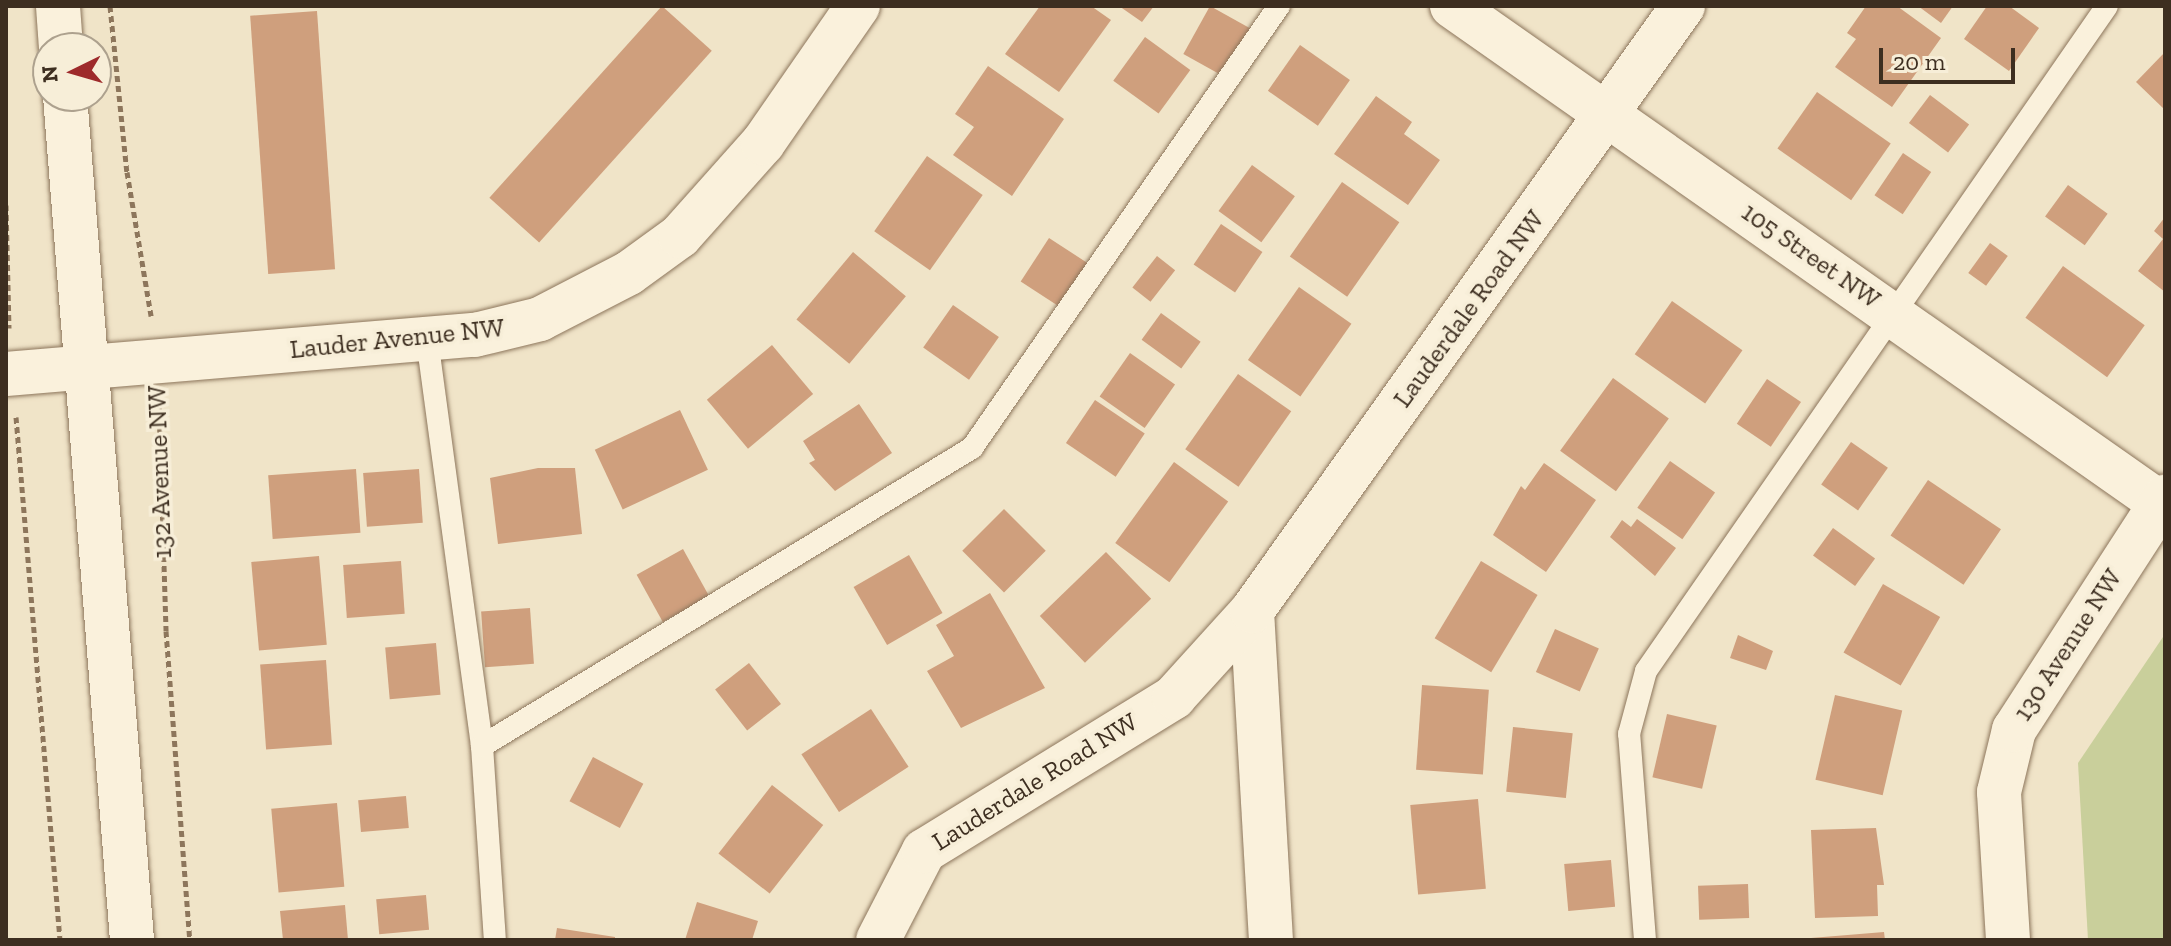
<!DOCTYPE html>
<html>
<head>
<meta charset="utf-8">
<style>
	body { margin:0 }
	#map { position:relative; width:2171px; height:946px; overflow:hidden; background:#f0e4c8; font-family:"Zilla Slab",serif }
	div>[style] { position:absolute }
	.green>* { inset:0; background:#c9cf9b }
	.building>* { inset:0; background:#cf9f7d; transform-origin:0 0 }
	.path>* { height:5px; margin-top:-2.5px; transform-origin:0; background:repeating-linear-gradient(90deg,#8d765c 0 6px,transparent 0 10px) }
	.roads { filter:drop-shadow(0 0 2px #8d765c) drop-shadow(0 0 2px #8d765c) }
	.lane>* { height:22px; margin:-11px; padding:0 11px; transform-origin:11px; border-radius:11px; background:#faf1dc }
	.street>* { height:44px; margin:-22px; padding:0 22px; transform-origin:22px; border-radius:22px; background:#faf1dc }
	.secondary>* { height:44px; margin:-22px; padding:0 22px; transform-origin:22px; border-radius:22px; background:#faf1dc }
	span { translate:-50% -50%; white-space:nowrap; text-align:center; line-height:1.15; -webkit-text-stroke:7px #f7eed8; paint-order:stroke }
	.street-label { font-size:26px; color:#3d2e20 }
	.frame { position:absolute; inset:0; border:8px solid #3d2e20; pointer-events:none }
	.north { position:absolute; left:32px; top:32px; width:80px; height:80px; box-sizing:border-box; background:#f7eed8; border:2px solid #ada18e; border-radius:50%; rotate:265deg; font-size:22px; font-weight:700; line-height:32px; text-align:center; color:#3d2e20 }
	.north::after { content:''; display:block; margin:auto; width:28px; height:36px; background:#9e2a2b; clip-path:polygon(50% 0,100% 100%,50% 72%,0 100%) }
	.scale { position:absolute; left:1879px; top:48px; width:136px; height:36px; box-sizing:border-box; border:4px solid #3d2e20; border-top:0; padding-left:10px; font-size:24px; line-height:28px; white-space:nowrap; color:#3d2e20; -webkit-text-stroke:6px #f7eed8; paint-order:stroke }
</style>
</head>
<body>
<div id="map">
	<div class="green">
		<div style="clip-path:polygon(2165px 634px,2165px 940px,2088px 940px,2078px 763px)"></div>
	</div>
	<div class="building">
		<div style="left:662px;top:6px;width:67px;height:258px;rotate:42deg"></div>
		<div style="clip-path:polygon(1040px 6px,1091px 6px,1111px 20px,1059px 92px,1005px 54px)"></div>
		<div style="clip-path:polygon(1119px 6px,1154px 6px,1142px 22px)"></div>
		<div style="left:1210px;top:6px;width:56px;height:55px;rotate:29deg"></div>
		<div style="clip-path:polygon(1866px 6px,1897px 6px,1941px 38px,1892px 107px,1835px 67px,1856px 39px,1847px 33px)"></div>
		<div style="clip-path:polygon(1918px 6px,1953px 6px,1941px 23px)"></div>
		<div style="clip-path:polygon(1987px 6px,2009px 6px,2039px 28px,2009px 71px,1964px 39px)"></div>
		<div style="left:317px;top:11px;width:259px;height:67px;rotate:86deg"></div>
		<div style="left:1145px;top:37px;width:56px;height:54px;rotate:36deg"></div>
		<div style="left:1300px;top:45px;width:61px;height:56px;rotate:35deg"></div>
		<div style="clip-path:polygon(2165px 52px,2165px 110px,2136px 82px)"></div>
		<div style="clip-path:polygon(988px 66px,1064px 119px,1012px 196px,953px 155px,974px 127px,955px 114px)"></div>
		<div style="left:1817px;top:92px;width:90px;height:69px;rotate:35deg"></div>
		<div style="left:1930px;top:95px;width:49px;height:35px;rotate:37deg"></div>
		<div style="clip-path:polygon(1376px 96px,1412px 122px,1404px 134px,1440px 160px,1408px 205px,1334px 154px)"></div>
		<div style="left:1903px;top:153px;width:34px;height:51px;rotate:34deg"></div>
		<div style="left:927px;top:156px;width:68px;height:92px;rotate:35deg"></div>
		<div style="left:1252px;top:165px;width:53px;height:57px;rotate:36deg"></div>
		<div style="left:1342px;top:182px;width:70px;height:91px;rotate:35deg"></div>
		<div style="left:2068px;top:185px;width:49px;height:39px;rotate:36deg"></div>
		<div style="clip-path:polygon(2165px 217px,2165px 292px,2138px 271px,2163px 239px,2154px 231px)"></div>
		<div style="left:1221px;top:224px;width:50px;height:49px;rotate:34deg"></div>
		<div style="left:1049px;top:238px;width:49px;height:52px;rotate:33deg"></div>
		<div style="left:1990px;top:243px;width:22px;height:37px;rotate:36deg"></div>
		<div style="left:853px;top:252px;width:69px;height:88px;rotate:40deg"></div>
		<div style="left:1157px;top:256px;width:23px;height:40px;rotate:38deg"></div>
		<div style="left:2063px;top:266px;width:101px;height:64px;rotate:36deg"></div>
		<div style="left:1299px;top:287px;width:64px;height:89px;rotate:35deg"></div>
		<div style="left:1672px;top:301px;width:86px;height:65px;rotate:35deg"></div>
		<div style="left:953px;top:305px;width:56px;height:52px;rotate:35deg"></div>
		<div style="left:1161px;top:313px;width:49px;height:33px;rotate:36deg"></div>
		<div style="left:772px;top:345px;width:64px;height:85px;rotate:50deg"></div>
		<div style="left:1130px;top:353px;width:55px;height:53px;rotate:35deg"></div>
		<div style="left:1238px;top:374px;width:65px;height:92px;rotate:35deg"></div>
		<div style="left:1613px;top:378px;width:69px;height:90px;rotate:36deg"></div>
		<div style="left:1767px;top:379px;width:41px;height:54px;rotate:34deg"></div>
		<div style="left:1095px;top:400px;width:60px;height:52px;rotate:34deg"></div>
		<div style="clip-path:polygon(859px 404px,892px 453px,835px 491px,809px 463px,815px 460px,803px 441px)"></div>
		<div style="left:680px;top:410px;width:66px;height:94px;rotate:65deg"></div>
		<div style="left:1851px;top:442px;width:45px;height:52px;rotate:35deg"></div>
		<div style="left:1670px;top:461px;width:55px;height:57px;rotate:35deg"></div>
		<div style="left:1174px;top:462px;width:67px;height:100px;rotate:36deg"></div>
		<div style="clip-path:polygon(1544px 463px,1596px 500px,1546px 572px,1493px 535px,1521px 486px,1525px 490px)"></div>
		<div style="clip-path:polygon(538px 468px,575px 468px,582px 534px,498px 544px,490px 478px)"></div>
		<div style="left:356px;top:469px;width:64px;height:88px;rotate:86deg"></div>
		<div style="left:419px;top:469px;width:54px;height:56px;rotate:86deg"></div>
		<div style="left:1928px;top:480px;width:88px;height:67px;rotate:34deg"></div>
		<div style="left:1004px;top:509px;width:59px;height:59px;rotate:45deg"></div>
		<div style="clip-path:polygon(1637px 519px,1676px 548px,1655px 576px,1610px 537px,1622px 520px,1631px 527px)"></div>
		<div style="left:1833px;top:528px;width:52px;height:34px;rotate:36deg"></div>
		<div style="left:683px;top:549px;width:54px;height:53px;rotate:61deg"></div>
		<div style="left:1106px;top:552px;width:65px;height:92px;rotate:46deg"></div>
		<div style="left:909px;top:555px;width:67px;height:64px;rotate:60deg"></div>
		<div style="left:319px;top:556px;width:89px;height:68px;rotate:85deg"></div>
		<div style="left:401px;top:561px;width:53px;height:58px;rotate:86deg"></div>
		<div style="left:1481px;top:561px;width:66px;height:90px;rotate:31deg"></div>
		<div style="left:1883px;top:584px;width:66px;height:79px;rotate:30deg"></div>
		<div style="clip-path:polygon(990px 593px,1045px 688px,961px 728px,927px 671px,954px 656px,936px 625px)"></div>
		<div style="left:530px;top:608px;width:56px;height:49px;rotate:86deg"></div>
		<div style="left:1555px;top:629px;width:48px;height:47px;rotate:24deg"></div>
		<div style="clip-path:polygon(1738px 635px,1773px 651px,1766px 670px,1730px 658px)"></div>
		<div style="left:436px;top:643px;width:52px;height:51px;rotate:85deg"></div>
		<div style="left:326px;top:660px;width:85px;height:66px;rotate:86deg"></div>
		<div style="left:749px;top:663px;width:52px;height:43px;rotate:52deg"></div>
		<div style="left:1422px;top:685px;width:67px;height:85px;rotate:4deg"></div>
		<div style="left:1835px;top:695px;width:69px;height:87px;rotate:13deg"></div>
		<div style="left:871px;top:709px;width:69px;height:83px;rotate:57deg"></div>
		<div style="left:1667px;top:714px;width:51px;height:65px;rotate:13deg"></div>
		<div style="left:1513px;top:727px;width:60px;height:65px;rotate:6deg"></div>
		<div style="left:593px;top:757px;width:57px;height:50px;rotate:28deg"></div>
		<div style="left:772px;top:785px;width:65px;height:87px;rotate:38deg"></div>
		<div style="left:406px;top:796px;width:32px;height:48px;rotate:85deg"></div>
		<div style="left:1478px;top:799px;width:90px;height:68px;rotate:85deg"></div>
		<div style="left:337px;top:803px;width:84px;height:66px;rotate:85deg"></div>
		<div style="clip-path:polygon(1876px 828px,1884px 885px,1877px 885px,1878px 916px,1815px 918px,1811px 830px)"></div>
		<div style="left:1611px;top:860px;width:47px;height:47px;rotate:85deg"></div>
		<div style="left:1748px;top:884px;width:34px;height:50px;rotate:88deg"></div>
		<div style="left:426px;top:895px;width:35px;height:50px;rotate:85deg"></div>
		<div style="clip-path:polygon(697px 902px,758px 921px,752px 940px,685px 940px)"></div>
		<div style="clip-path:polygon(345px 905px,348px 940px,283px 940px,280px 911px)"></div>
		<div style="clip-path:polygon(557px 928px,615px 937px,615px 940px,555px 940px)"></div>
		<div style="clip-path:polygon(1884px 932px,1885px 940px,1811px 940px,1811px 938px)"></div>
	</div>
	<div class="path">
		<div style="left:110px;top:6px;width:167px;rotate:84.2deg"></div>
		<div style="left:127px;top:172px;width:146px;rotate:80.5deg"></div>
		<div style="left:6px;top:205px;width:123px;rotate:88.6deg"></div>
		<div style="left:159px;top:406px;width:225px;rotate:88.2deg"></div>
		<div style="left:166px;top:631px;width:310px;rotate:85.6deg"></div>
		<div style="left:16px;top:417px;width:525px;rotate:85.19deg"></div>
	</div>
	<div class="roads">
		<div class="lane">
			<div style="left:427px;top:339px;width:411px;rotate:82.3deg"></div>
			<div style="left:482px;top:746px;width:194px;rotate:86.2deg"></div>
			<div style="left:482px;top:746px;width:574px;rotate:-31.31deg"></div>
			<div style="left:972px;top:448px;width:538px;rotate:-55.22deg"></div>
			<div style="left:1645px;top:940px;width:207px;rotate:-94.4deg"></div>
			<div style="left:1629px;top:734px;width:65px;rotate:-74.9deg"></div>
			<div style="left:1646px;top:671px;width:809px;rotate:-55.27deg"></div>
		</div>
		<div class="street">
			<div style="left:1452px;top:6px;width:865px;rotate:35.07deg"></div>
			<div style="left:6px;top:374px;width:471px;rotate:-4.8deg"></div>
			<div style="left:475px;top:335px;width:67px;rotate:-13.8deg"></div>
			<div style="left:540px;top:319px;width:100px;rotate:-27.3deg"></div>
			<div style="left:629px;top:273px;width:63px;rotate:-36deg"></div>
			<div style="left:680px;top:236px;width:125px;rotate:-48.3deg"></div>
			<div style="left:763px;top:143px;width:167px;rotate:-55.3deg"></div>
			<div style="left:1252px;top:611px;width:330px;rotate:86.7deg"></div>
			<div style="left:878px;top:940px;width:100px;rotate:-62.7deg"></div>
			<div style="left:924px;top:851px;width:294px;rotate:-31.6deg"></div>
			<div style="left:1174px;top:697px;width:116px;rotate:-47.8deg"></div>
			<div style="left:1252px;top:611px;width:743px;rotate:-54.53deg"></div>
			<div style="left:2008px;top:940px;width:148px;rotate:-93.5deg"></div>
			<div style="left:1999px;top:792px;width:64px;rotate:-76.4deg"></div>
			<div style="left:2014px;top:730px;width:278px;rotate:-57.1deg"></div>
		</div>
		<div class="secondary">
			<div style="left:58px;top:6px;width:42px;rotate:85.9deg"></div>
			<div style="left:65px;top:96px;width:847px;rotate:85.46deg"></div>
		</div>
	</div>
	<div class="street-label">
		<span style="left:1811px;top:256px;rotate:35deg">105 Street NW</span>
		<span style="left:1469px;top:309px;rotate:-54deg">Lauderdale Road NW</span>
		<span style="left:397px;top:339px;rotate:-6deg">Lauder Avenue NW</span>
		<span style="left:160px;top:472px;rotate:-92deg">132 Avenue NW</span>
		<span style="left:2068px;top:645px;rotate:-57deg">130 Avenue NW</span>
		<span style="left:1035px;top:782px;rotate:-32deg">Lauderdale Road NW</span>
	</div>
	<div class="frame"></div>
	<div class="north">N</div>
	<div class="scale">20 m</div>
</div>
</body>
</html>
